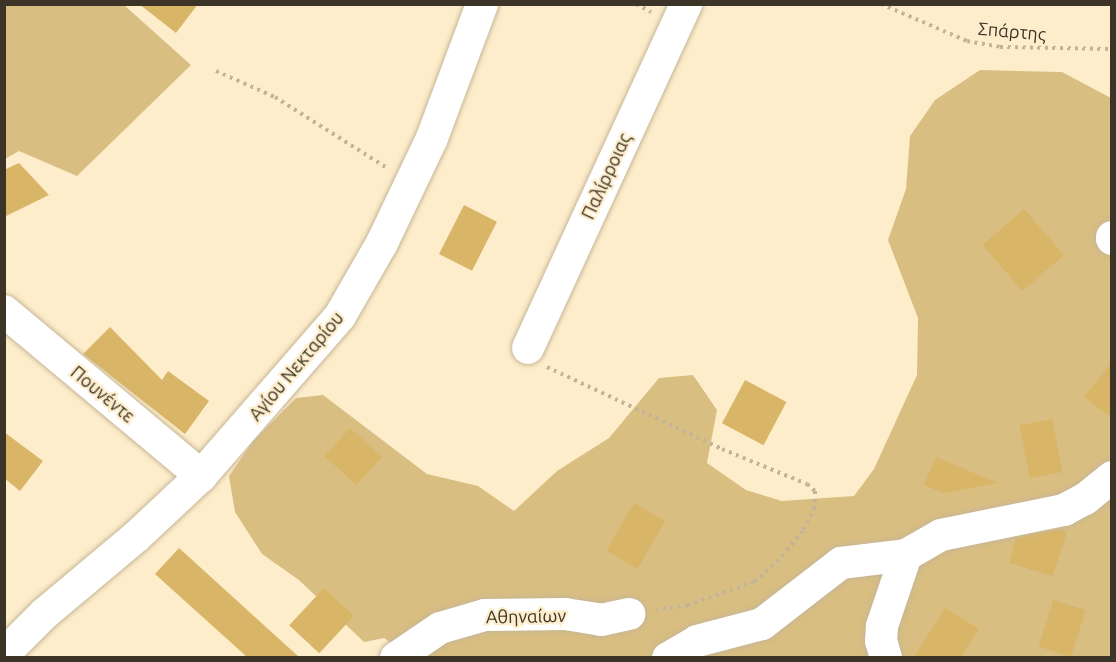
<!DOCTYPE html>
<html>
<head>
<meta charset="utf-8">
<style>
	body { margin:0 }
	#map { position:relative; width:1116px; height:662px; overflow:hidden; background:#fdedcb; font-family:Ubuntu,sans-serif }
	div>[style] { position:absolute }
	.green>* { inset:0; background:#d9be82 }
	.building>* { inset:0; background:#d9b567; transform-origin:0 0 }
	.path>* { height:4px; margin-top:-2px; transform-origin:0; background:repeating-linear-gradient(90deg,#c2b499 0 3px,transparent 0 7.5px) }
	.roads { filter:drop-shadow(0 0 2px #c6b696) drop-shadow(0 0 2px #c6b696) }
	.minor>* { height:32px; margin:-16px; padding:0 16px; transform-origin:16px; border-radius:16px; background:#fff }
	span { translate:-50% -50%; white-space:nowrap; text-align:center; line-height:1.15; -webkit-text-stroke:4.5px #fdedcb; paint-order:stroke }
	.street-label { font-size:18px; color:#3b3427 }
	.frame { position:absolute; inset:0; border:6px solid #3b3427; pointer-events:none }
</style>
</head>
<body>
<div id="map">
	<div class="green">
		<div style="clip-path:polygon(5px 4px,124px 5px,191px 65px,77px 176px,19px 151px,5px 159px)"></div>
		<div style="clip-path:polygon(980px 70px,1062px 72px,1111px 98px,1111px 657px,412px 657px,384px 638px,364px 642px,299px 580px,262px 554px,235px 512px,229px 476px,254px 440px,296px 398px,323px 395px,427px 474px,478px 486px,514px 511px,557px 471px,609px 438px,659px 378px,693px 375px,717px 410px,707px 463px,746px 490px,782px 501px,854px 496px,874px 469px,917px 375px,918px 318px,888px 240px,906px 189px,910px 136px,935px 100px)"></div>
	</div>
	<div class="building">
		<div style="clip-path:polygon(139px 4px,198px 4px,176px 33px)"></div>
		<div style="clip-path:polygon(19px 163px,49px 195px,4px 217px,4px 170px)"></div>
		<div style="left:464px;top:205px;width:37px;height:55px;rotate:27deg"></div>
		<div style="left:1024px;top:209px;width:61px;height:55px;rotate:49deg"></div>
		<div style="clip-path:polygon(110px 327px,162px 380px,168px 371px,209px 401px,185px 434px,83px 354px)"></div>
		<div style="clip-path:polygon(1112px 362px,1112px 418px,1084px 397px)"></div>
		<div style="left:745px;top:380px;width:47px;height:49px;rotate:28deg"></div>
		<div style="left:1052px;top:419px;width:54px;height:33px;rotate:79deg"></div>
		<div style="left:350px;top:428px;width:43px;height:38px;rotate:42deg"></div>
		<div style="clip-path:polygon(4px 432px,43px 461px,20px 491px,4px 478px)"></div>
		<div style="clip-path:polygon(936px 457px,998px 483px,944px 493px,924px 485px)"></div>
		<div style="left:634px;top:503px;width:36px;height:55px;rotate:30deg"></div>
		<div style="clip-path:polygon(1058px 530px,1067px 532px,1053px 576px,1009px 563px,1016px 538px)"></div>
		<div style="clip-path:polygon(179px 548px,299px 657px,247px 657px,155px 574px)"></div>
		<div style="left:324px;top:588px;width:41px;height:51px;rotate:43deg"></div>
		<div style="left:1053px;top:600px;width:34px;height:49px;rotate:17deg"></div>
		<div style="clip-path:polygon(945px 608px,979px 629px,961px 657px,914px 657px)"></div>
	</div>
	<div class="path">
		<div style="left:636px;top:4px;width:17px;rotate:28deg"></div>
		<div style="left:881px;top:4px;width:94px;rotate:23.3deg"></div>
		<div style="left:967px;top:41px;width:34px;rotate:10deg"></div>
		<div style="left:1000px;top:47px;width:112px;rotate:1deg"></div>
		<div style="left:216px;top:71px;width:64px;rotate:23.8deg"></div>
		<div style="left:275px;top:97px;width:133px;rotate:32.4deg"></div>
		<div style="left:547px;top:367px;width:193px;rotate:25.1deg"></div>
		<div style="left:722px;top:449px;width:92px;rotate:22.4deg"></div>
		<div style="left:807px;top:484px;width:11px;rotate:41deg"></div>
		<div style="left:815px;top:491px;width:16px;rotate:90deg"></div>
		<div style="left:815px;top:507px;width:27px;rotate:117deg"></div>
		<div style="left:803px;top:531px;width:38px;rotate:130deg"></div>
		<div style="left:779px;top:560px;width:33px;rotate:139deg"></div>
		<div style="left:754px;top:582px;width:70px;rotate:160.8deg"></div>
		<div style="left:688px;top:605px;width:32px;rotate:171deg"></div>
	</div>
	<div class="roads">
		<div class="minor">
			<div style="left:1112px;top:237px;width:2px;rotate:90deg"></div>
			<div style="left:4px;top:311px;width:257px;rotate:39.9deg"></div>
			<div style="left:528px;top:348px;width:379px;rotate:-65.3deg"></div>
			<div style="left:4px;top:654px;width:57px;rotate:-45deg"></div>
			<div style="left:44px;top:614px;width:121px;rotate:-40deg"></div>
			<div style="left:137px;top:536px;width:88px;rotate:-43.2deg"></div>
			<div style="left:201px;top:476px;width:212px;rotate:-49deg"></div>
			<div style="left:340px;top:316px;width:84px;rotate:-60.1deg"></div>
			<div style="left:382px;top:243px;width:116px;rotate:-64.5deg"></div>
			<div style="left:432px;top:138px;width:143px;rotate:-69.5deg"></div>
			<div style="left:396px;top:658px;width:53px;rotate:-34.3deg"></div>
			<div style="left:440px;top:628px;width:47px;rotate:-16.1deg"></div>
			<div style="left:485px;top:615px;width:80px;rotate:-0.7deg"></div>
			<div style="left:565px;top:614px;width:36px;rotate:9deg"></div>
			<div style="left:601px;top:620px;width:29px;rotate:-12deg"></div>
			<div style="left:668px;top:658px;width:34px;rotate:-30deg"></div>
			<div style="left:697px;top:641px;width:67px;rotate:-14.7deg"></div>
			<div style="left:762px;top:624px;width:100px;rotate:-37.7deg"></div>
			<div style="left:841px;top:563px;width:65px;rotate:-7deg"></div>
			<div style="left:906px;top:555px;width:40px;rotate:-29.7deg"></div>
			<div style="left:941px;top:535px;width:126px;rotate:-11.5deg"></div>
			<div style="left:1064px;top:510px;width:24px;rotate:-28deg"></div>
			<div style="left:1085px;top:499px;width:35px;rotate:-39deg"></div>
			<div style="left:886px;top:658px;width:18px;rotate:-106deg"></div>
			<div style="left:881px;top:641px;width:15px;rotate:-86deg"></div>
			<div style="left:882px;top:626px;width:75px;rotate:-71.3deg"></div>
		</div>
	</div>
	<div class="street-label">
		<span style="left:1012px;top:31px;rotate:5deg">Σπάρτης</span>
		<span style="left:606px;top:176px;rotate:-65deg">Παλίρροιας</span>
		<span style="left:296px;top:366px;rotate:-50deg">Αγίου Νεκταρίου</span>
		<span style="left:103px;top:394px;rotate:40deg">Πουνέντε</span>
		<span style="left:526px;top:616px;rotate:-1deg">Αθηναίων</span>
	</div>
	<div class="frame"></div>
</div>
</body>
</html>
